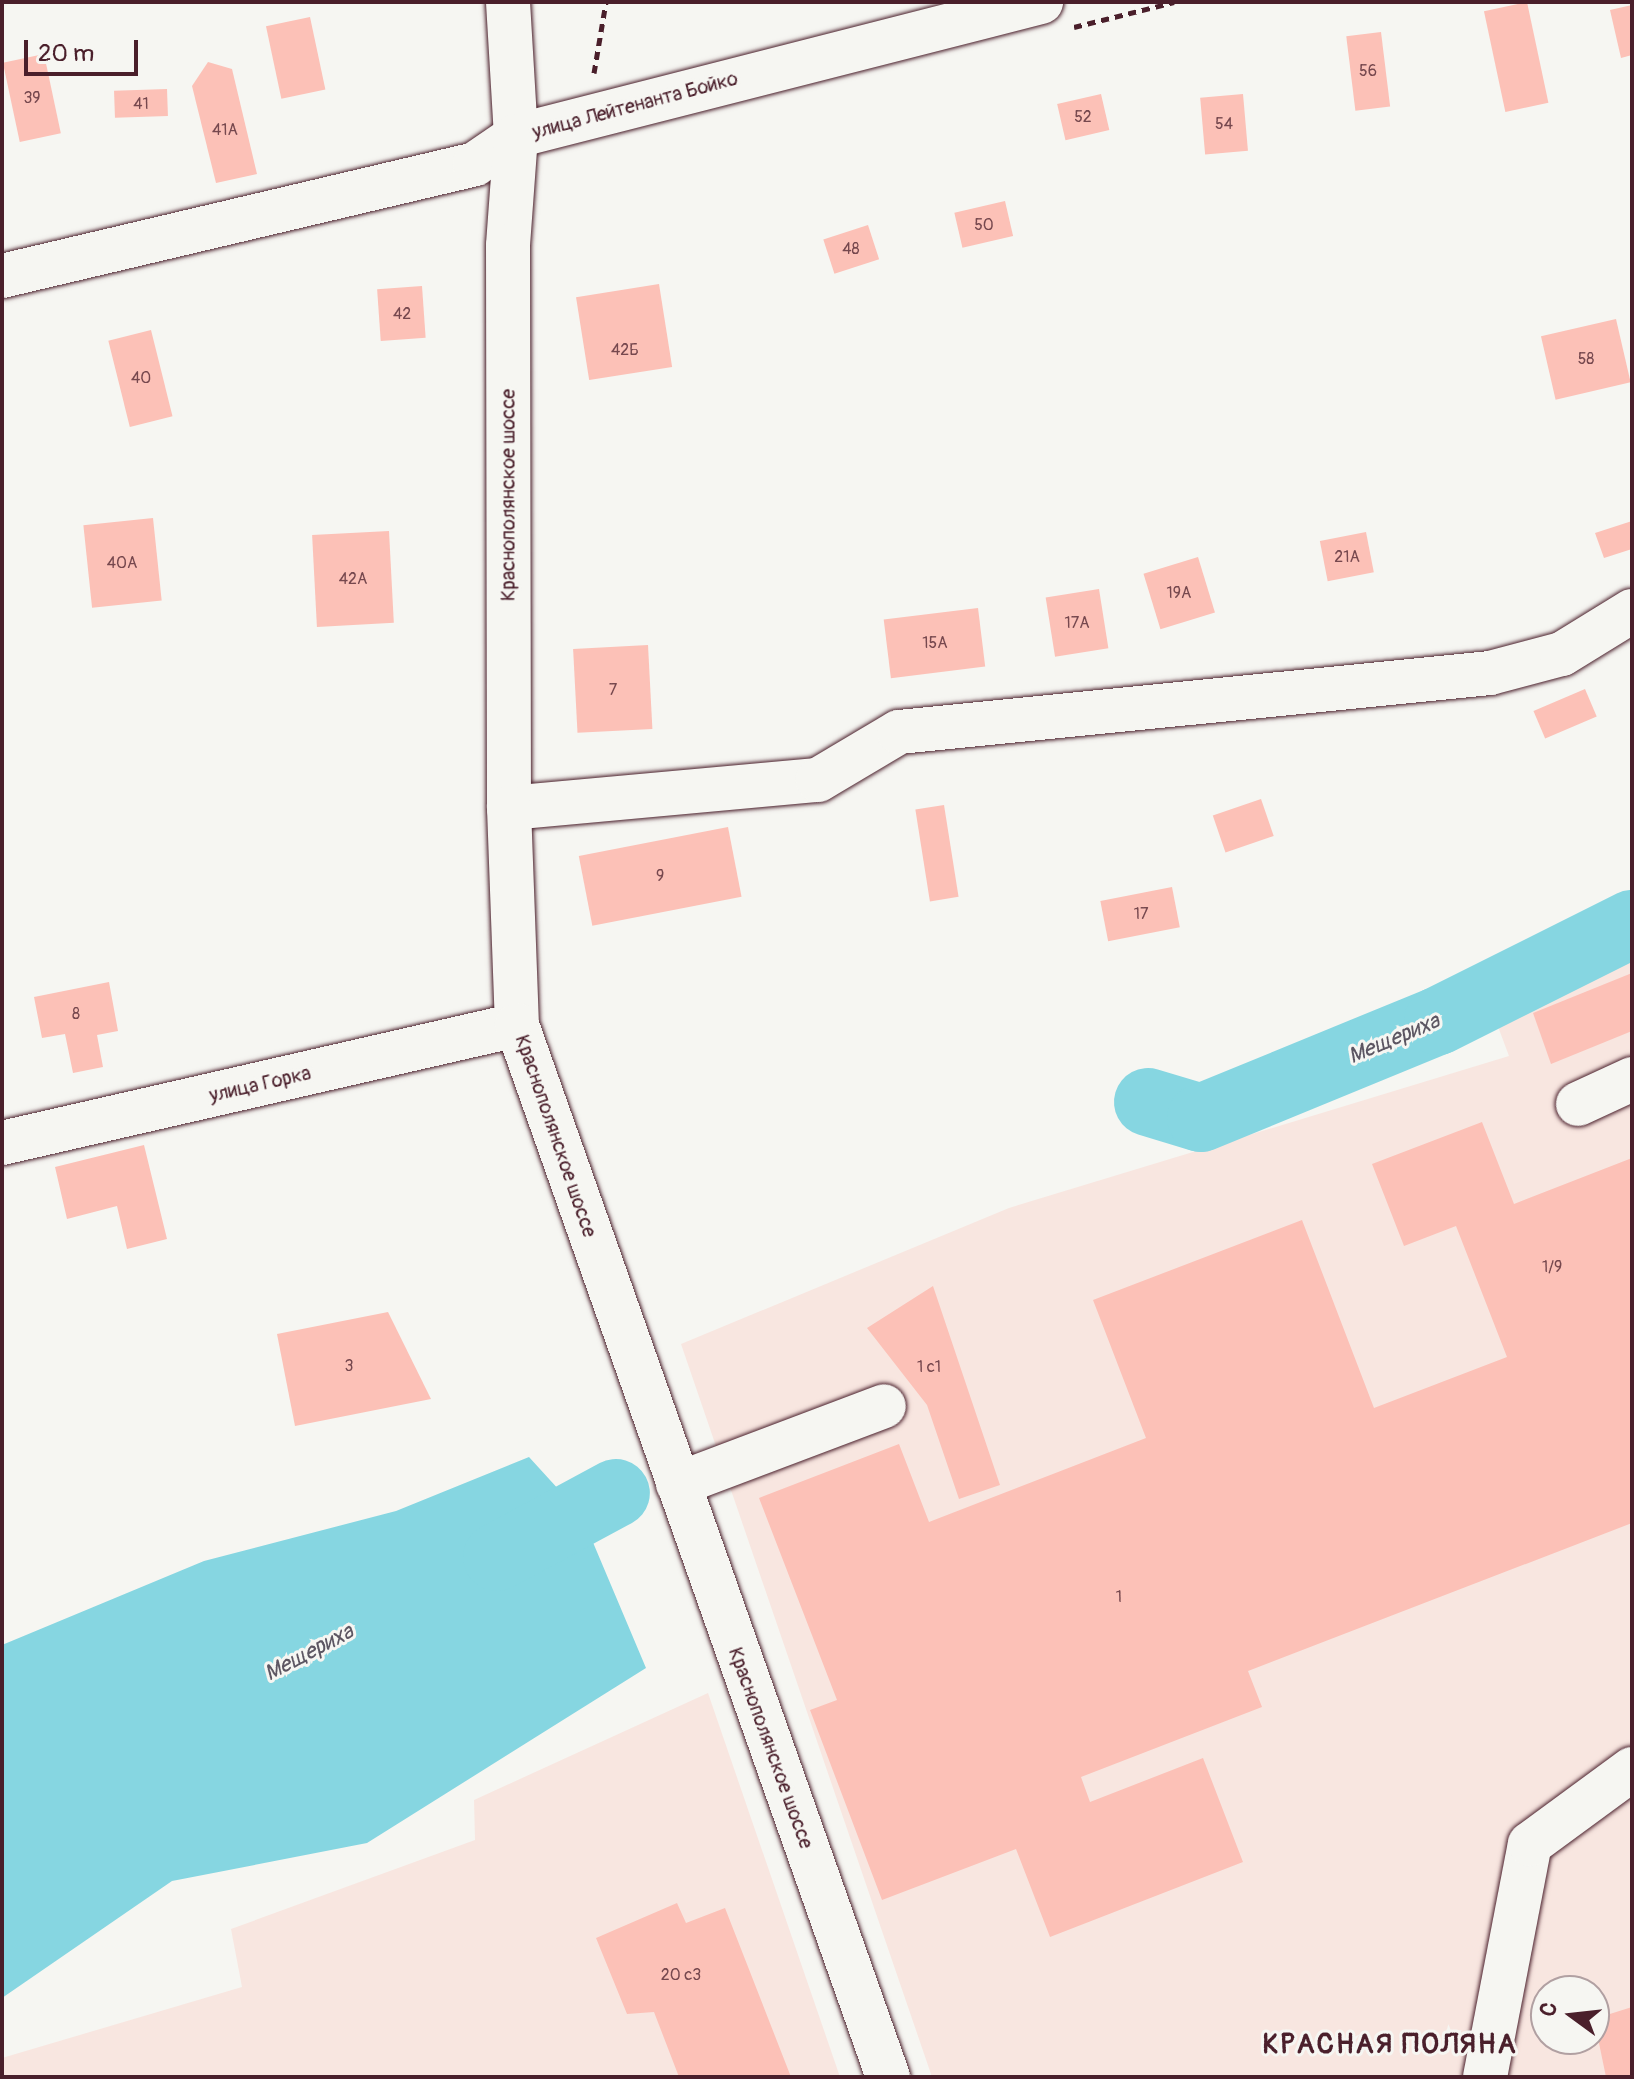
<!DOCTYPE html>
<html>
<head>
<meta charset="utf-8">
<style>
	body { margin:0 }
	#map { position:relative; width:1634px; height:2079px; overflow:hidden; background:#f6f6f2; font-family:Pangolin,sans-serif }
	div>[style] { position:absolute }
	.built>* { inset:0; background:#f8e6e0 }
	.water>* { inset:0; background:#86d6e1 }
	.river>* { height:68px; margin:-34px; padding:0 34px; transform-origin:34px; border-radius:34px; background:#86d6e1 }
	.building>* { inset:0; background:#fcc1b7; transform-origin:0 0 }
	.path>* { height:5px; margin-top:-2.5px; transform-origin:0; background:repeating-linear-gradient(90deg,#4a1f2b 0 8px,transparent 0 14px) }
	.roads { filter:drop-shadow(0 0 2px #4a1f2b) drop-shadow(0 0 2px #4a1f2b) }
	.minor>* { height:44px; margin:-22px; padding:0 22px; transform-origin:22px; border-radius:22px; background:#f6f6f2 }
	.major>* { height:44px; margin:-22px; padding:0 22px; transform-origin:22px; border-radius:22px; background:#f6f6f2 }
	span { translate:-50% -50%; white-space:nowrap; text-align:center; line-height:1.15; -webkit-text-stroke:6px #f6f6f2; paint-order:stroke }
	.number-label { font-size:16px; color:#76484e }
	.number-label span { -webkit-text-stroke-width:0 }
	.street-label { font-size:20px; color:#4a1f2b }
	.water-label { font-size:22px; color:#5c5662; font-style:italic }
	.district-label { font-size:28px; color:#4a1f2b; font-weight:700; letter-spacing:2px }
	.frame { position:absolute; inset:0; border:4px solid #4a1f2b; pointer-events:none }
	.north { position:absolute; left:1530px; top:1975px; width:80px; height:80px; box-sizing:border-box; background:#f6f6f2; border:2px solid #b1a0a2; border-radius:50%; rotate:285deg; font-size:22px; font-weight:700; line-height:32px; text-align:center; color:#4a1f2b }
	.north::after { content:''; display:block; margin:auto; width:28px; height:36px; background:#4a1f2b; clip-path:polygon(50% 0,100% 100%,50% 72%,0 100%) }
	.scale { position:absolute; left:24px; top:40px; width:114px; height:36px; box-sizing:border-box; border:4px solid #4a1f2b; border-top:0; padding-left:10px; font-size:24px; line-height:28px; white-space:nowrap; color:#4a1f2b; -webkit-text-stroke:6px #f6f6f2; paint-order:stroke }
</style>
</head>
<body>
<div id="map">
	<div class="built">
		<div style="clip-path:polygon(evenodd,1632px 921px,1632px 2077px,932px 2077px,681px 1344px,1009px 1208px,1509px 1056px,1490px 1005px,1632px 921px,1546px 1991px,1594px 1991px,1594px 2039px,1546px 2039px,1546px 1991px)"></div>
		<div style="clip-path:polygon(708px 1693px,840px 2077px,2px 2077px,2px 2058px,242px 1987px,231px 1929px,475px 1840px,474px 1800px)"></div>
	</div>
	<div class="water">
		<div style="clip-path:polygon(529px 1457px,581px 1514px,646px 1668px,367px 1843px,172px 1881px,2px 1998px,2px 1645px,204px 1561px,396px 1511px)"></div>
	</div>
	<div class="river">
		<div style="left:1148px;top:1102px;width:55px;rotate:16.8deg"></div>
		<div style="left:1201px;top:1118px;width:256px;rotate:-22.3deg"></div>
		<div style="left:1438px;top:1021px;width:217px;rotate:-26.6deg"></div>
		<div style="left:497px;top:1557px;width:135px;rotate:-28.3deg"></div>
	</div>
	<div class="building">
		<div style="left:1527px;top:2px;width:103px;height:44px;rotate:78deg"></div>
		<div style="clip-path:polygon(1632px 5px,1632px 55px,1621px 58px,1610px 10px)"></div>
		<div style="left:310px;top:17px;width:74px;height:45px;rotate:78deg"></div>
		<div style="left:1381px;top:32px;width:75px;height:35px;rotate:83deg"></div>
		<div style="left:44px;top:54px;width:81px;height:42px;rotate:78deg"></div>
		<div style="clip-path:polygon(208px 62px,232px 69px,257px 174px,216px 183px,192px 86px)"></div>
		<div style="left:167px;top:89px;width:27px;height:53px;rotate:88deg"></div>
		<div style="left:1101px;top:94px;width:37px;height:45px;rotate:77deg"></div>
		<div style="left:1243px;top:94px;width:57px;height:43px;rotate:85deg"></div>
		<div style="left:1005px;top:201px;width:36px;height:52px;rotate:77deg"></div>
		<div style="left:868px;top:225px;width:36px;height:47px;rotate:72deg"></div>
		<div style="left:659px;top:284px;width:84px;height:84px;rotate:81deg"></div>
		<div style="left:422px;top:286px;width:52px;height:45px;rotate:86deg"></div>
		<div style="left:1616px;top:319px;width:65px;height:77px;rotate:77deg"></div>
		<div style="left:151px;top:330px;width:89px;height:44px;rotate:76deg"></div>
		<div style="left:153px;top:518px;width:83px;height:70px;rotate:84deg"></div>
		<div style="clip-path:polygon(1632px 521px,1632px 549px,1604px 558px,1595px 533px)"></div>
		<div style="left:389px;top:531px;width:92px;height:77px;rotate:87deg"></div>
		<div style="left:1366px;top:532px;width:41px;height:47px;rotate:79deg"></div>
		<div style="left:1198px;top:557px;width:58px;height:57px;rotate:73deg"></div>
		<div style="left:1099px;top:589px;width:60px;height:54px;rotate:81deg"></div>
		<div style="left:978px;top:608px;width:59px;height:95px;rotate:83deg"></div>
		<div style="left:648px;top:645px;width:84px;height:75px;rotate:87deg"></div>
		<div style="left:1585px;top:689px;width:30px;height:56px;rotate:67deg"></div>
		<div style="left:1261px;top:799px;width:39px;height:51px;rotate:71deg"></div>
		<div style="left:944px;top:805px;width:93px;height:29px;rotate:81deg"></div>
		<div style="left:728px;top:827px;width:71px;height:152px;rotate:79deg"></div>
		<div style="left:1172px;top:887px;width:41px;height:73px;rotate:79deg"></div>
		<div style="clip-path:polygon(1632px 973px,1632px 1031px,1551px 1064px,1533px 1013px)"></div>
		<div style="clip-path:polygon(109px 982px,118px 1031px,97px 1035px,103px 1067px,73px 1073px,65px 1034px,42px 1038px,34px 997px)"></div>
		<div style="clip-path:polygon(1482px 1122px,1514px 1204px,1632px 1158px,1632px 1523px,1248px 1671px,1262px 1707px,1081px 1777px,1090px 1802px,1203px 1758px,1243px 1862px,1050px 1937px,1016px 1849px,882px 1900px,810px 1710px,837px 1700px,759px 1498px,899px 1444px,929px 1522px,1146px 1438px,1093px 1300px,1302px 1220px,1374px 1408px,1507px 1357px,1456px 1226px,1404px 1246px,1372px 1164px)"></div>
		<div style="clip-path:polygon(144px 1145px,167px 1239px,127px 1249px,117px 1206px,67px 1219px,55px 1167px)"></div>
		<div style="clip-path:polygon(933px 1286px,1000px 1485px,959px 1499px,927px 1405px,867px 1328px)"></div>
		<div style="clip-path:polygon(388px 1312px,431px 1399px,295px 1426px,277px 1334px)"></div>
		<div style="clip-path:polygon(677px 1903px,686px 1923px,725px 1908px,791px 2077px,679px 2077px,654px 2012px,627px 2014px,596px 1938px)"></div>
		<div style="clip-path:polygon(1632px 2007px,1632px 2077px,1606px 2077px,1594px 2019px)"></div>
	</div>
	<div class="path">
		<div style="left:1074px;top:27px;width:103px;rotate:-14deg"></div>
		<div style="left:594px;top:73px;width:72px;rotate:-80.4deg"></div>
	</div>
	<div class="roads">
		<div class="minor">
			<div style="left:2px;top:276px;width:486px;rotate:-13.3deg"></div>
			<div style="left:475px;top:164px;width:50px;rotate:-34.3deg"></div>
			<div style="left:516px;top:136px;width:542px;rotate:-14.32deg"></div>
			<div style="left:509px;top:808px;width:310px;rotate:-5.2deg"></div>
			<div style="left:818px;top:780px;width:94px;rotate:-30.7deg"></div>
			<div style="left:899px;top:732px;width:594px;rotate:-5.7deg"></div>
			<div style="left:1490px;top:673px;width:74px;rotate:-14.8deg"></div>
			<div style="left:1562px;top:654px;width:82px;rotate:-31.6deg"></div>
			<div style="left:1578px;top:1104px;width:60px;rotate:-24.8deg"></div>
			<div style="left:2px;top:1143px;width:528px;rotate:-12.91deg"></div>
			<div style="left:678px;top:1484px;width:220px;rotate:-20.7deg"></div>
			<div style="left:1485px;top:2077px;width:237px;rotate:-79.1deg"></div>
			<div style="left:1530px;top:1844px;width:127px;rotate:-36.3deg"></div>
		</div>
		<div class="major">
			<div style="left:508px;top:2px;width:134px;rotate:86.6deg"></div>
			<div style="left:516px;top:136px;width:110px;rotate:94.2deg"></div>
			<div style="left:508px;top:246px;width:562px;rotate:89.9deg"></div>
			<div style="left:509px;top:808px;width:217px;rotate:87.9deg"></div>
			<div style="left:517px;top:1025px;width:1116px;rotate:70.57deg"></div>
		</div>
	</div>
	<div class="number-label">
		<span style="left:1368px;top:71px">56</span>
		<span style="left:32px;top:98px">39</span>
		<span style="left:141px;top:104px">41</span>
		<span style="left:1083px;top:117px">52</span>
		<span style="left:1224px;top:124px">54</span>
		<span style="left:225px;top:130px">41А</span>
		<span style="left:984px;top:225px">50</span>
		<span style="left:851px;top:249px">48</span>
		<span style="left:402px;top:314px">42</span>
		<span style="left:625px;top:350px">42Б</span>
		<span style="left:1586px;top:359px">58</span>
		<span style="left:141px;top:378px">40</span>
		<span style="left:1347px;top:557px">21А</span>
		<span style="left:122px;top:563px">40А</span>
		<span style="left:353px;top:579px">42А</span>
		<span style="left:1179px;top:593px">19А</span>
		<span style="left:1077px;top:623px">17А</span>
		<span style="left:935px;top:643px">15А</span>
		<span style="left:613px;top:690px">7</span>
		<span style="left:660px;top:876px">9</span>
		<span style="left:1141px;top:914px">17</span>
		<span style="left:76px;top:1014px">8</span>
		<span style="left:1552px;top:1267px">1/9</span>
		<span style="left:349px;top:1366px">3</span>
		<span style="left:929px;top:1367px">1 с1</span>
		<span style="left:1119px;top:1597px">1</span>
		<span style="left:681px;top:1975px">20 с3</span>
	</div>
	<div class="street-label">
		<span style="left:635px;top:105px;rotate:-15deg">улица Лейтенанта Бойко</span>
		<span style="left:508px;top:495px;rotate:-90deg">Краснополянское шоссе</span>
		<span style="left:260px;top:1084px;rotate:-13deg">улица Горка</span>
		<span style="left:556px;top:1136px;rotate:71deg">Краснополянское шоссе</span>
		<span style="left:771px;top:1748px;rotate:70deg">Краснополянское шоссе</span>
	</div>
	<div class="water-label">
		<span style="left:1394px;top:1039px;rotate:-23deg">Мещериха</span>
		<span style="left:309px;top:1653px;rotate:-28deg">Мещериха</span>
	</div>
	<div class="district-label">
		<span style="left:1390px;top:2045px">КРАСНАЯ ПОЛЯНА</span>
	</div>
	<div class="frame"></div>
	<div class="north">С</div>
	<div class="scale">20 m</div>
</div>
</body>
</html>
